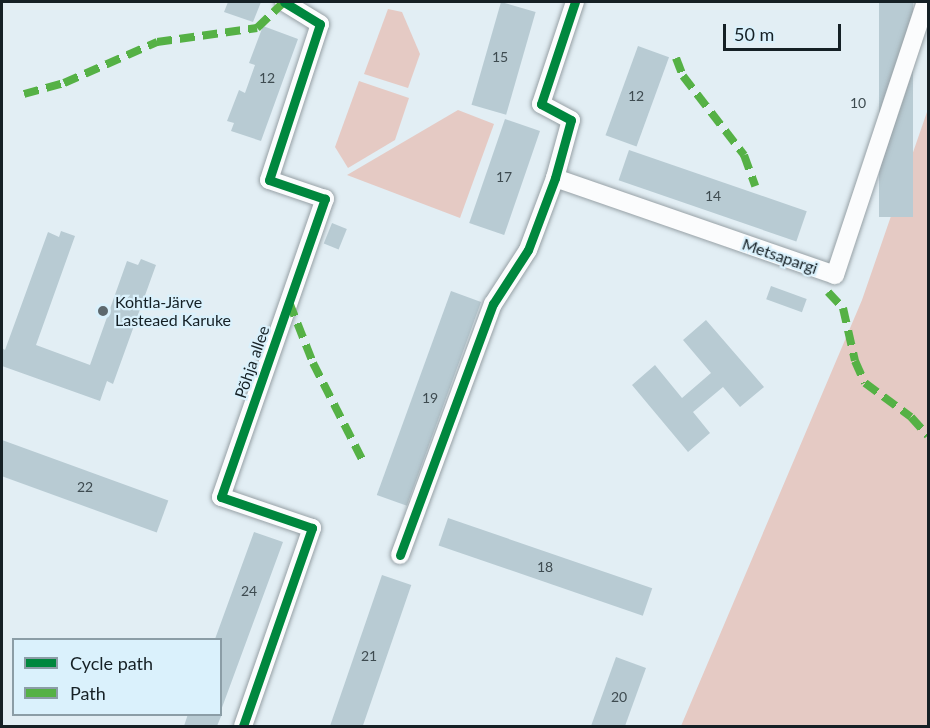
<!DOCTYPE html>
<html>
<head>
<meta charset="utf-8">
<style>
	body { margin:0 }
	#map { position:relative; width:930px; height:728px; overflow:hidden; background:#e2eef4; font-family:Lato,sans-serif }
	div>[style] { position:absolute }
	.green>* { inset:0; background:#e5cac4 }
	.building>* { inset:0; background:#b8cbd3; transform-origin:0 0 }
	.roads { filter:drop-shadow(0 0 2px #97a1a6) drop-shadow(0 0 2px #97a1a6) }
	.minor>* { height:18px; margin:-9px; padding:0 9px; transform-origin:9px; border-radius:9px; background:#fbfcfd }
	.quiet>* { height:8px; margin-top:-4px; transform-origin:0; background:repeating-linear-gradient(90deg,#55b145 0 15px,transparent 0 23px) }
	.cycleway>* { height:9px; margin:-4.5px; padding:0 4.5px; transform-origin:4.5px; border-radius:4.5px; background:#00873e }
	.dots>* { width:16px; height:16px; translate:-50% -50%; box-sizing:border-box; border:3px solid #daf1fc; border-radius:50% }
	span { translate:-50% -50%; white-space:nowrap; text-align:center; line-height:1.15; -webkit-text-stroke:4.5px #daf1fc; paint-order:stroke }
	.number-label { font-size:14px; color:#3e4b50 }
	.number-label span { -webkit-text-stroke-width:0 }
	.street-label { font-size:16px; color:#152025 }
	.poi-label { font-size:16px; color:#152025 }
	.left { translate:0 -50%; text-align:left }
	.frame { position:absolute; inset:0; border:3px solid #152025; pointer-events:none }
	.legend { position:absolute; left:12px; top:638px; width:210px; height:78px; box-sizing:border-box; background:#daf1fc; border:2px solid #8b9da6; margin:0; padding:8px 10px; list-style:none; font-size:18px; color:#152025 }
	.legend li { display:flex; align-items:center; gap:12px; height:30px }
	.legend b { width:30px; border:2px solid #8b9da6 }
	.scale { position:absolute; left:723px; top:24px; width:118px; height:27px; box-sizing:border-box; border:3px solid #152025; border-top:0; padding-left:8px; font-size:18px; line-height:21px; white-space:nowrap; color:#152025; -webkit-text-stroke:4px #daf1fc; paint-order:stroke }
</style>
</head>
<body>
<div id="map">
	<div class="green">
		<div style="clip-path:polygon(388px 9px,402px 12px,420px 54px,408px 88px,364px 74px)"></div>
		<div style="clip-path:polygon(359px 81px,409px 98px,395px 140px,348px 168px,335px 147px)"></div>
		<div style="clip-path:polygon(928px 109px,928px 726px,681px 726px,862px 300px)"></div>
		<div style="clip-path:polygon(458px 110px,494px 124px,460px 218px,347px 175px)"></div>
	</div>
	<div class="building">
		<div style="clip-path:polygon(228px 2px,261px 2px,253px 22px,224px 12px)"></div>
		<div style="left:501px;top:2px;width:36px;height:107px;rotate:16deg"></div>
		<div style="left:879px;top:2px;width:34px;height:215px"></div>
		<div style="clip-path:polygon(263px 26px,298px 39px,261px 141px,231px 131px,234px 123px,227px 121px,239px 90px,245px 93px,255px 65px,249px 63px)"></div>
		<div style="left:638px;top:46px;width:33px;height:95px;rotate:20deg"></div>
		<div style="left:505px;top:119px;width:37px;height:110px;rotate:19deg"></div>
		<div style="left:629px;top:150px;width:188px;height:32px;rotate:19deg"></div>
		<div style="left:332px;top:223px;width:16px;height:22px;rotate:22deg"></div>
		<div style="clip-path:polygon(61px 231px,75px 236px,36px 345px,90px 365px,127px 261px,138px 265px,141px 259px,156px 265px,113px 384px,107px 381px,100px 401px,2px 366px,2px 348px,5px 350px,48px 232px,59px 237px)"></div>
		<div style="left:771px;top:286px;width:38px;height:14px;rotate:20deg"></div>
		<div style="left:451px;top:291px;width:32px;height:217px;rotate:20deg"></div>
		<div style="clip-path:polygon(706px 320px,764px 387px,740px 407px,723px 387px,693px 412px,710px 433px,688px 452px,632px 385px,655px 365px,682px 398px,711px 373px,683px 340px)"></div>
		<div style="left:2px;top:440px;width:177px;height:34px;rotate:20deg"></div>
		<div style="left:448px;top:518px;width:216px;height:29px;rotate:19deg"></div>
		<div style="clip-path:polygon(254px 532px,283px 542px,220px 713px,220px 639px,215px 639px)"></div>
		<div style="left:382px;top:575px;width:31px;height:161px;rotate:19deg"></div>
		<div style="clip-path:polygon(616px 657px,646px 668px,625px 726px,591px 726px)"></div>
		<div style="clip-path:polygon(188px 714px,222px 714px,217px 726px,184px 726px)"></div>
	</div>
	<div class="roads">
		<div class="minor">
			<div style="left:555px;top:178px;width:296px;rotate:19.1deg"></div>
			<div style="left:835px;top:275px;width:288px;rotate:-71.6deg"></div>
			<div style="left:400px;top:555px;width:268px;rotate:-69.7deg"></div>
			<div style="left:493px;top:304px;width:64px;rotate:-57.1deg"></div>
			<div style="left:528px;top:250px;width:77px;rotate:-69.4deg"></div>
			<div style="left:555px;top:178px;width:60px;rotate:-74.6deg"></div>
			<div style="left:571px;top:120px;width:34px;rotate:-152deg"></div>
			<div style="left:541px;top:104px;width:108px;rotate:-71.6deg"></div>
			<div style="left:243px;top:726px;width:210px;rotate:-70.8deg"></div>
			<div style="left:312px;top:528px;width:96px;rotate:-161.2deg"></div>
			<div style="left:221px;top:497px;width:316px;rotate:-70.8deg"></div>
			<div style="left:325px;top:199px;width:59px;rotate:-161.3deg"></div>
			<div style="left:269px;top:180px;width:164px;rotate:-71.9deg"></div>
			<div style="left:320px;top:24px;width:42px;rotate:-148.6deg"></div>
		</div>
	</div>
	<div class="quiet">
		<div style="left:676px;top:58px;width:19px;rotate:69deg"></div>
		<div style="left:683px;top:76px;width:100px;rotate:52.3deg"></div>
		<div style="left:744px;top:155px;width:33px;rotate:70deg"></div>
		<div style="left:24px;top:94px;width:41px;rotate:-15.4deg"></div>
		<div style="left:64px;top:83px;width:102px;rotate:-23.8deg"></div>
		<div style="left:157px;top:42px;width:101px;rotate:-8deg"></div>
		<div style="left:257px;top:28px;width:37px;rotate:-44deg"></div>
		<div style="left:828px;top:292px;width:22px;rotate:47deg"></div>
		<div style="left:843px;top:308px;width:54px;rotate:77.2deg"></div>
		<div style="left:855px;top:361px;width:24px;rotate:66deg"></div>
		<div style="left:865px;top:383px;width:57px;rotate:36.5deg"></div>
		<div style="left:911px;top:417px;width:25px;rotate:48deg"></div>
		<div style="left:289px;top:302px;width:66px;rotate:68.5deg"></div>
		<div style="left:313px;top:363px;width:114px;rotate:63deg"></div>
	</div>
	<div class="cycleway">
		<div style="left:400px;top:555px;width:268px;rotate:-69.7deg"></div>
		<div style="left:493px;top:304px;width:64px;rotate:-57.1deg"></div>
		<div style="left:528px;top:250px;width:77px;rotate:-69.4deg"></div>
		<div style="left:555px;top:178px;width:60px;rotate:-74.6deg"></div>
		<div style="left:571px;top:120px;width:34px;rotate:-152deg"></div>
		<div style="left:541px;top:104px;width:108px;rotate:-71.6deg"></div>
		<div style="left:243px;top:726px;width:210px;rotate:-70.8deg"></div>
		<div style="left:312px;top:528px;width:96px;rotate:-161.2deg"></div>
		<div style="left:221px;top:497px;width:316px;rotate:-70.8deg"></div>
		<div style="left:325px;top:199px;width:59px;rotate:-161.3deg"></div>
		<div style="left:269px;top:180px;width:164px;rotate:-71.9deg"></div>
		<div style="left:320px;top:24px;width:42px;rotate:-148.6deg"></div>
	</div>
	<div class="dots">
		<div style="left:103px;top:311px;background:#5d686d"></div>
	</div>
	<div class="number-label">
		<span style="left:500px;top:57px">15</span>
		<span style="left:267px;top:78px">12</span>
		<span style="left:636px;top:96px">12</span>
		<span style="left:858px;top:103px">10</span>
		<span style="left:504px;top:177px">17</span>
		<span style="left:713px;top:196px">14</span>
		<span style="left:430px;top:398px">19</span>
		<span style="left:85px;top:487px">22</span>
		<span style="left:545px;top:567px">18</span>
		<span style="left:249px;top:591px">24</span>
		<span style="left:369px;top:656px">21</span>
		<span style="left:619px;top:697px">20</span>
	</div>
	<div class="street-label">
		<span style="left:780px;top:256px;rotate:19deg">Metsapargi</span>
		<span style="left:252px;top:362px;rotate:-71deg">Põhja allee</span>
	</div>
	<div class="poi-label">
		<span class="left" style="left:115px;top:311px">Kohtla-Järve<br>Lasteaed Karuke</span>
	</div>
	<div class="frame"></div>
	<ul class="legend">
	<li><b style="height:8px;background:#00873e"></b>Cycle path</li>
	<li><b style="height:8px;background:#55b145"></b>Path</li>
	</ul>
	<div class="scale">50 m</div>
</div>
</body>
</html>
